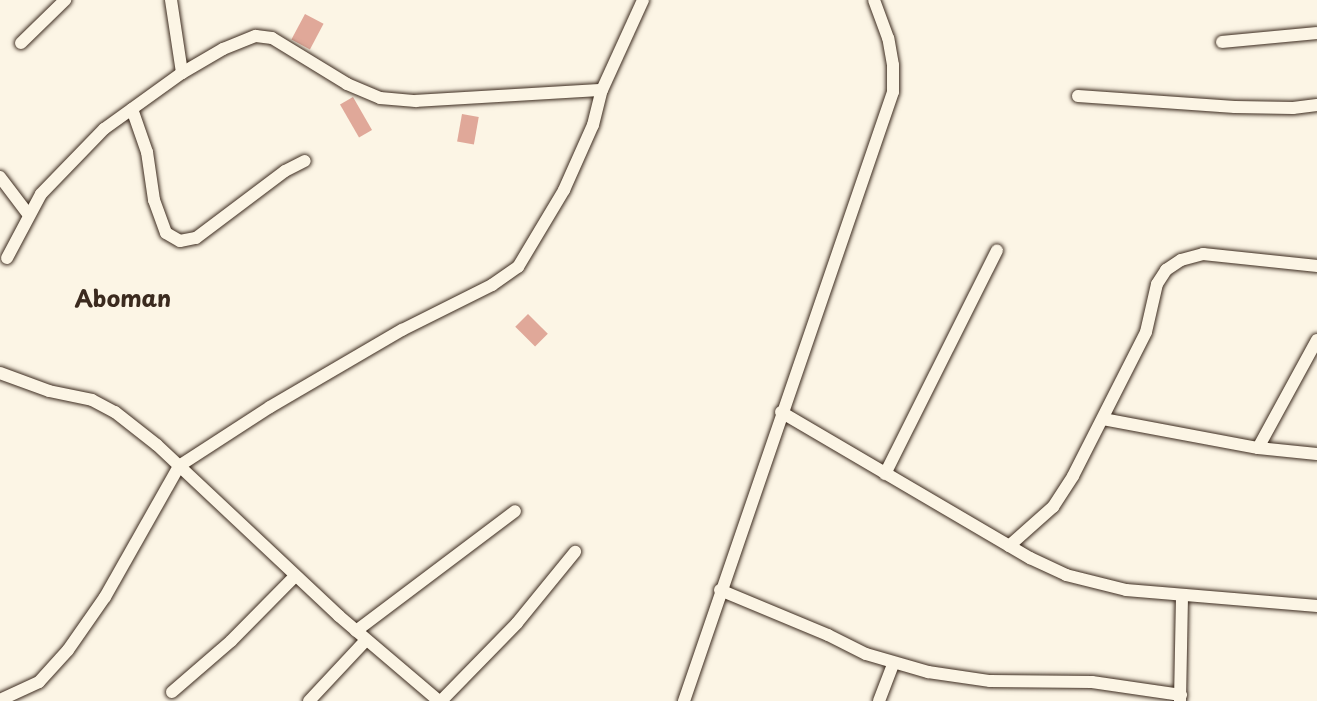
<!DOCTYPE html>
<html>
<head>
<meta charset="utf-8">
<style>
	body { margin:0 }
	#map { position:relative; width:1317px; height:701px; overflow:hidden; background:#fcf5e5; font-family:"Playpen Sans",sans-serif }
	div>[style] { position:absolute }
	.building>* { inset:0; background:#e0a899; transform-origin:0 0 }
	.roads { filter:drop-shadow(0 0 2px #3b2a1e) drop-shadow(0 0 2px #3b2a1e) }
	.minor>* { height:12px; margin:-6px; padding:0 6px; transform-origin:6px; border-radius:6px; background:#fcf5e5 }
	span { translate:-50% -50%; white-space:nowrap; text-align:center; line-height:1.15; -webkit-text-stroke:5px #fcf5e5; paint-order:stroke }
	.quarter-label { font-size:23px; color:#3b2a1e; font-weight:700 }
</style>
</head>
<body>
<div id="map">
	<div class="building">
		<div style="left:305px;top:14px;width:21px;height:29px;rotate:28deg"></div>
		<div style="left:353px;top:97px;width:38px;height:15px;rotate:60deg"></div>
		<div style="left:462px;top:114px;width:17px;height:28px;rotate:10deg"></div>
		<div style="left:528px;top:314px;width:28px;height:18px;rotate:45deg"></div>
	</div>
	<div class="roads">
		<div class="minor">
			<div style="left:171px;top:0;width:74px;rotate:81.4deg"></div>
			<div style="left:1222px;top:42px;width:95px;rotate:-5.4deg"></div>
			<div style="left:21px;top:43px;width:62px;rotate:-44.3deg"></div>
			<div style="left:1078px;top:96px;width:157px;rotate:4deg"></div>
			<div style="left:1235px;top:107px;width:58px;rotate:1deg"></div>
			<div style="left:1293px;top:108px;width:24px;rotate:-7deg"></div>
			<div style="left:132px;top:109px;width:46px;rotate:70.8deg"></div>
			<div style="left:147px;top:152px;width:49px;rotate:81.7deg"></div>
			<div style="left:154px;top:200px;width:35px;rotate:70deg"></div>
			<div style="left:166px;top:233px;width:16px;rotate:30deg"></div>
			<div style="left:180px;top:241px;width:16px;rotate:-11deg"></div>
			<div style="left:196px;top:238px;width:111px;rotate:-37deg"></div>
			<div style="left:285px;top:171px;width:22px;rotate:-27deg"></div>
			<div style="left:0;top:177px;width:46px;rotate:52.9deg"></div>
			<div style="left:7px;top:258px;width:72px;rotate:-62deg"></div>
			<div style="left:41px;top:194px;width:91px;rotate:-45.9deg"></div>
			<div style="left:104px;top:129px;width:96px;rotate:-35.7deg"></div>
			<div style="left:182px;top:73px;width:48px;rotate:-30.3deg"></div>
			<div style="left:223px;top:49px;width:35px;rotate:-22deg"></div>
			<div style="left:256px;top:36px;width:16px;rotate:7deg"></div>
			<div style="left:272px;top:38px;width:88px;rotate:31.5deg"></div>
			<div style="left:347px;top:84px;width:36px;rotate:23deg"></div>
			<div style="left:380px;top:98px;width:36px;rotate:5deg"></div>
			<div style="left:416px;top:101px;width:186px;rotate:-3.4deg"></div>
			<div style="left:0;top:373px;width:52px;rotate:20.2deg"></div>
			<div style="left:49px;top:391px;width:44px;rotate:11.8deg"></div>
			<div style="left:92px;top:400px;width:26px;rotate:28deg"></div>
			<div style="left:115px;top:412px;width:53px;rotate:38.2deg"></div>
			<div style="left:157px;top:445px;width:250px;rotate:43.2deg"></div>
			<div style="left:339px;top:616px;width:131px;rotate:40.4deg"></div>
			<div style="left:781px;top:412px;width:289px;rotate:30.4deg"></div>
			<div style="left:1030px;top:558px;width:40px;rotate:25deg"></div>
			<div style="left:1066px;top:575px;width:62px;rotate:14deg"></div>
			<div style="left:1126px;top:590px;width:192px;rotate:4.8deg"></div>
			<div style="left:1103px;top:419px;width:158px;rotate:10.6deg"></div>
			<div style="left:1258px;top:448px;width:59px;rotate:5.8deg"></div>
			<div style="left:1258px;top:448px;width:123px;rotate:-61.4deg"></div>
			<div style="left:885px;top:474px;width:250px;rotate:-63.4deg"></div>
			<div style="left:1009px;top:546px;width:59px;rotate:-41.6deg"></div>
			<div style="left:1053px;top:507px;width:37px;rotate:-57deg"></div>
			<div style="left:1073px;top:476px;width:161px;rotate:-63.1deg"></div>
			<div style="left:1146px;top:332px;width:49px;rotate:-77.1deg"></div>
			<div style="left:1157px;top:284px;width:17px;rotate:-57deg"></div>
			<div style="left:1166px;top:270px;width:18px;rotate:-34deg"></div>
			<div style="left:1181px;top:260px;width:23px;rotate:-15deg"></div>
			<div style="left:1203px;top:254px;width:115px;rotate:6deg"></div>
			<div style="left:720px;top:590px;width:117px;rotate:22.6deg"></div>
			<div style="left:828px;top:635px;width:42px;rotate:26.6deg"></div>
			<div style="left:866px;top:654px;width:65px;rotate:16.2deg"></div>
			<div style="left:928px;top:672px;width:63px;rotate:8.3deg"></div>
			<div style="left:990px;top:681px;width:102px;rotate:0.6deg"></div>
			<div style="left:1092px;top:682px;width:90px;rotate:8.3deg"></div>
			<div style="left:356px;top:631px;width:199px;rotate:-37deg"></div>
			<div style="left:172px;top:692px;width:78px;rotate:-40.8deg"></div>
			<div style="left:231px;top:641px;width:91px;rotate:-45.4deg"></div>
			<div style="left:0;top:700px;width:43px;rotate:-24.8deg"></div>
			<div style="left:39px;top:682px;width:43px;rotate:-47.8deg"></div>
			<div style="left:68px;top:650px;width:65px;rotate:-55.1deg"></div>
			<div style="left:105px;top:597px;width:150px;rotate:-60.5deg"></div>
			<div style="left:179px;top:466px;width:108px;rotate:-33deg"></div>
			<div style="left:270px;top:407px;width:153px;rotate:-30.3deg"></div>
			<div style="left:402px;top:330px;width:101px;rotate:-26.6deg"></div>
			<div style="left:492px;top:285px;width:32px;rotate:-35deg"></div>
			<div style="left:518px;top:267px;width:90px;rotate:-59.1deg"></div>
			<div style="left:564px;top:190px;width:71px;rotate:-66deg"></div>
			<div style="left:593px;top:125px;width:36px;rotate:-76deg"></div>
			<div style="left:602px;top:90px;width:99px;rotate:-65.5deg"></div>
			<div style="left:309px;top:701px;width:83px;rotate:-46.9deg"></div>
			<div style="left:441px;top:701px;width:109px;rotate:-45.7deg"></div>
			<div style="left:517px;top:623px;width:92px;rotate:-50.8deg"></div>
			<div style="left:684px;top:701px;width:644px;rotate:-71.06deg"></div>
			<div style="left:893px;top:92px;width:27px;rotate:-90deg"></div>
			<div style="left:893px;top:65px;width:27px;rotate:-100deg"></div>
			<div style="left:888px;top:38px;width:40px;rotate:-110.2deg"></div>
			<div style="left:879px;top:701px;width:40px;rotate:-69deg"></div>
			<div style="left:1180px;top:701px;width:106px;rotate:-88.9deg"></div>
		</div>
	</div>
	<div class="quarter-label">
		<span style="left:123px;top:298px">Aboman</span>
	</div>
</div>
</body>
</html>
